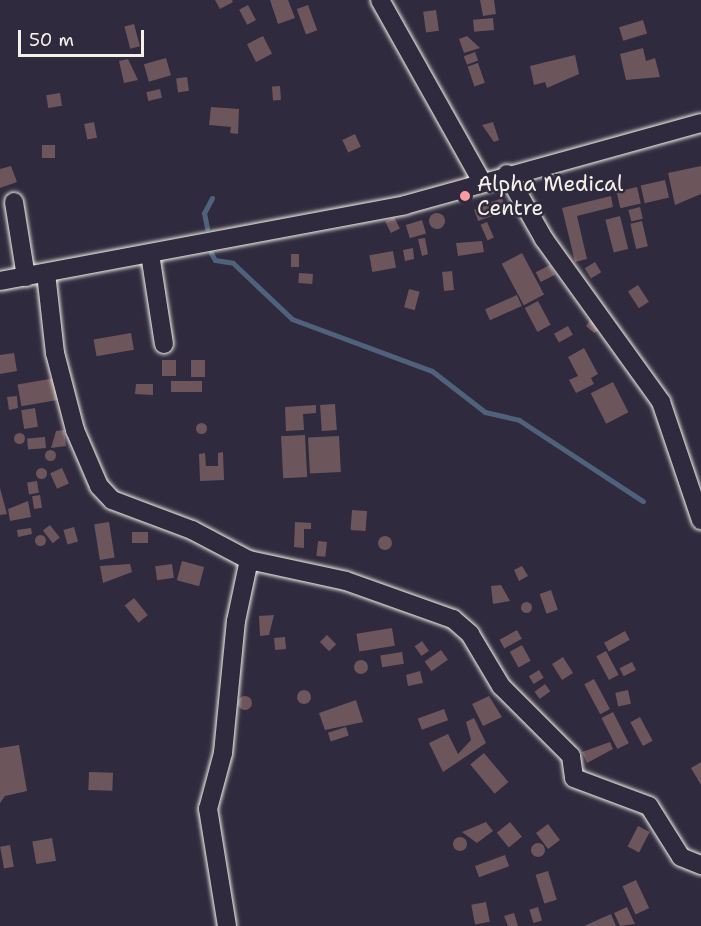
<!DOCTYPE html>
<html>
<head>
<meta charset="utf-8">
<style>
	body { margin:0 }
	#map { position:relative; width:701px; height:926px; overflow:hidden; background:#2f2a3d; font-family:"Shantell Sans",sans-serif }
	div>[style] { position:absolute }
	.stream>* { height:5px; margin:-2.5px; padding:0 2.5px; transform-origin:2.5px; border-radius:2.5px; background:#50627b }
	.building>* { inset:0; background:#6c565c; transform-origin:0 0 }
	.round { border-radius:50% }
	.roads { filter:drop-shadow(0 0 2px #f4f1e8) drop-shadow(0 0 2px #f4f1e8) }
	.street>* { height:18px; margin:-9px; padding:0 9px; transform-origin:9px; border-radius:9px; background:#2f2a3d }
	.dots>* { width:16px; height:16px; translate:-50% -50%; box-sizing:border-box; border:3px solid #2f2a3d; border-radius:50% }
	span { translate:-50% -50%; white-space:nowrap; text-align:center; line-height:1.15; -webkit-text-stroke:5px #2f2a3d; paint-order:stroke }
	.poi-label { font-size:21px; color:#f4f1e8 }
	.left { translate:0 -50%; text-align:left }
	.scale { position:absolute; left:18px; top:30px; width:126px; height:27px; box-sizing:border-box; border:3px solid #f4f1e8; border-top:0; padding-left:8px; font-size:18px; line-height:21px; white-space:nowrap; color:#f4f1e8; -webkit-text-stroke:4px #2f2a3d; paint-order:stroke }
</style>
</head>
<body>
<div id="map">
	<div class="stream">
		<div style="left:207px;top:228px;width:15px;rotate:-101deg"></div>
		<div style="left:204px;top:213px;width:17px;rotate:-62deg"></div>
		<div style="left:211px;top:253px;width:8px;rotate:60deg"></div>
		<div style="left:215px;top:260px;width:18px;rotate:9deg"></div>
		<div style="left:233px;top:263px;width:81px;rotate:43.5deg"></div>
		<div style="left:292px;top:319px;width:149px;rotate:20.4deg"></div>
		<div style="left:432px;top:371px;width:67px;rotate:37.7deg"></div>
		<div style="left:485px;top:412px;width:35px;rotate:13deg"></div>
		<div style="left:519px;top:420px;width:148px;rotate:33.2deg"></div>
	</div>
	<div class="building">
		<div style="clip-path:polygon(215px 0,232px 0,233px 2px,220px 9px)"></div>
		<div style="clip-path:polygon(270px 0,288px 0,295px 18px,278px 24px)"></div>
		<div style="clip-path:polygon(480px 0,494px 0,496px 14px,483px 16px)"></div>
		<div style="left:248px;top:5px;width:17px;height:10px;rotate:62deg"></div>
		<div style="left:308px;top:5px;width:27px;height:12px;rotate:70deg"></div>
		<div style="left:436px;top:10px;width:21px;height:13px;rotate:82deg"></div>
		<div style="left:493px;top:18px;width:12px;height:20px;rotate:85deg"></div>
		<div style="left:643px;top:20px;width:14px;height:25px;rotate:73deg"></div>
		<div style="left:134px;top:24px;width:23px;height:10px;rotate:75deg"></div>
		<div style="left:263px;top:36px;width:20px;height:18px;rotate:63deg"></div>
		<div style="clip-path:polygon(467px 36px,480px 48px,464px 53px,459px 39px)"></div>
		<div style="clip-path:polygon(643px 48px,646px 61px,655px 58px,660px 77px,626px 80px,620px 54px)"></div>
		<div style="left:475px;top:52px;width:9px;height:12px;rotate:69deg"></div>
		<div style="clip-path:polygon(575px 55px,579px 74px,547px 88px,545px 82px,534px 85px,530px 66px)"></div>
		<div style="left:166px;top:58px;width:18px;height:23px;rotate:74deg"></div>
		<div style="clip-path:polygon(128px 59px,138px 80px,124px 83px,119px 61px)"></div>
		<div style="left:478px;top:63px;width:21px;height:11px;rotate:71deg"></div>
		<div style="left:187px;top:77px;width:14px;height:11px;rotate:82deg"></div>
		<div style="left:280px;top:86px;width:14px;height:8px;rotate:86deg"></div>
		<div style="left:160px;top:89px;width:9px;height:14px;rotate:77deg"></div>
		<div style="left:60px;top:93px;width:13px;height:14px;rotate:81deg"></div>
		<div style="clip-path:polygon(211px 107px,239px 109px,238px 134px,230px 133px,231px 127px,209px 125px)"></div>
		<div style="left:94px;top:122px;width:16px;height:10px;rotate:79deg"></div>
		<div style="clip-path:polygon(493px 122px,499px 140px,494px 142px,482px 125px)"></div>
		<div style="left:355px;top:134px;width:14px;height:14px;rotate:65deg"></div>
		<div style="left:42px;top:145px;width:13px;height:13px"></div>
		<div style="clip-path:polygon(11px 166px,17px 182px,0 188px,0 169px)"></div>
		<div style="clip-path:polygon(701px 166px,701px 194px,675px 205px,668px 173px)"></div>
		<div style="left:665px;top:180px;width:18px;height:25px;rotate:77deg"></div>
		<div style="left:637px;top:187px;width:17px;height:21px;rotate:77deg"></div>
		<div style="clip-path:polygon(611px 196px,613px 207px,577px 216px,587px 259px,575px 262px,562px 208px)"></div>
		<div style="left:502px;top:198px;width:14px;height:12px;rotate:69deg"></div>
		<div style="left:490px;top:204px;width:12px;height:17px;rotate:70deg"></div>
		<div style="left:640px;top:207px;width:12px;height:12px;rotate:76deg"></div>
		<div class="round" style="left:429px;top:213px;width:16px;height:16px"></div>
		<div style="left:620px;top:216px;width:34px;height:15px;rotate:76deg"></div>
		<div style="left:394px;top:217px;width:13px;height:10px;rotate:63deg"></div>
		<div style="left:422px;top:220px;width:14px;height:17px;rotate:73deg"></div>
		<div style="left:642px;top:221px;width:26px;height:12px;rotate:77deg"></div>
		<div style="left:487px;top:222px;width:17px;height:7px;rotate:66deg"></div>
		<div style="clip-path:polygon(425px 238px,428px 254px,422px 256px,418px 239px)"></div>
		<div style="clip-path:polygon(482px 241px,484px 252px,458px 256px,456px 243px)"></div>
		<div style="clip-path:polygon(413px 248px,414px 259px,405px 261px,403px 250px)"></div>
		<div style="left:393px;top:251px;width:17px;height:24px;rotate:80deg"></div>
		<div style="left:522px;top:253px;width:47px;height:23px;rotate:62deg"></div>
		<div style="left:291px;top:254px;width:8px;height:13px"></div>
		<div style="left:595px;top:262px;width:12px;height:12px;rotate:59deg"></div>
		<div style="left:550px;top:265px;width:11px;height:16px;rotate:63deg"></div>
		<div style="left:452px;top:271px;width:19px;height:10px;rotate:84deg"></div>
		<div style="left:299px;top:273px;width:14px;height:10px;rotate:4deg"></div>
		<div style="left:638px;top:285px;width:20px;height:12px;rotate:57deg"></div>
		<div style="left:409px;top:289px;width:11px;height:19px;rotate:15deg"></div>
		<div style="left:517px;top:295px;width:12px;height:35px;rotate:66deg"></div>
		<div style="left:538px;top:301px;width:27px;height:15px;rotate:62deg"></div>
		<div style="clip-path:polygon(592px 318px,599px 330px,594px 333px,586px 326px)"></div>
		<div style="left:568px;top:326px;width:10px;height:16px;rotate:61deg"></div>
		<div style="left:131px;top:333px;width:17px;height:38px;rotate:80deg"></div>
		<div style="clip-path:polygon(584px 348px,598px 374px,591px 378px,594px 384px,576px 393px,569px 380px,578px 376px,568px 357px)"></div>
		<div style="clip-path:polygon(14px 353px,17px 371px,0 374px,0 355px)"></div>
		<div style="left:162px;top:360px;width:14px;height:16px"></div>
		<div style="left:191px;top:360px;width:14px;height:17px"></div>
		<div style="left:55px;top:378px;width:22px;height:38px;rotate:80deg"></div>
		<div style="left:202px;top:381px;width:11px;height:31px;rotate:90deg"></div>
		<div style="left:613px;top:382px;width:34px;height:25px;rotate:63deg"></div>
		<div style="clip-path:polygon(136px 384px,153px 384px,153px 395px,135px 394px)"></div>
		<div style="clip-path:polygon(17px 396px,18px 408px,9px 410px,7px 397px)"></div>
		<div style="left:335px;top:404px;width:26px;height:15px;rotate:86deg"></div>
		<div style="clip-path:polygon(316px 405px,316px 413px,303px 414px,304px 430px,286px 431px,285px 407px)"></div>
		<div style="left:35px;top:408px;width:19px;height:14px;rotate:81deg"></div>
		<div class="round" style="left:195.5px;top:422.5px;width:11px;height:11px"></div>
		<div style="clip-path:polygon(64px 430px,66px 446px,51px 448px,56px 431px)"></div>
		<div class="round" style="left:13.5px;top:432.5px;width:11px;height:11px"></div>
		<div style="left:305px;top:435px;width:42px;height:24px;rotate:87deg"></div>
		<div style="left:339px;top:436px;width:36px;height:31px;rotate:87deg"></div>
		<div style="left:45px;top:437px;width:11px;height:18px;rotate:85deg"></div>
		<div class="round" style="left:44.5px;top:449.5px;width:11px;height:11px"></div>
		<div style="clip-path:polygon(223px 452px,224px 480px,200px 481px,199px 454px,205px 453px,206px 466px,218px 466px,218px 453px)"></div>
		<div class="round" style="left:35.5px;top:467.5px;width:11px;height:11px"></div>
		<div style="left:62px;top:468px;width:17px;height:13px;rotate:66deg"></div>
		<div style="left:37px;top:481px;width:12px;height:10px;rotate:81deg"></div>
		<div style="clip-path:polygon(0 488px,7px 514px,0 515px)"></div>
		<div style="left:40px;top:495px;width:13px;height:8px;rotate:81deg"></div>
		<div style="clip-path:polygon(28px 501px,31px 517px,10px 521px,8px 509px)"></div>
		<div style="left:352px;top:510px;width:15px;height:20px;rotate:4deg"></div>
		<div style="left:109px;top:522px;width:36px;height:15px;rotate:81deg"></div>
		<div style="clip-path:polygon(295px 522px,311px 523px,311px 529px,304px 529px,304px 548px,294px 547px)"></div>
		<div style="left:50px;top:525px;width:16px;height:9px;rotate:52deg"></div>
		<div style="left:74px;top:527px;width:15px;height:11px;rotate:74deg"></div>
		<div style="clip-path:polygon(31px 528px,32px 534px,18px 537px,17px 530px)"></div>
		<div style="left:132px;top:532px;width:16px;height:11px"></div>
		<div class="round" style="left:34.5px;top:534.5px;width:11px;height:11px"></div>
		<div class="round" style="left:378px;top:536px;width:14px;height:14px"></div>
		<div style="left:318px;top:541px;width:9px;height:15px;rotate:6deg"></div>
		<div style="left:182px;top:561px;width:23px;height:20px;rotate:15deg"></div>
		<div style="clip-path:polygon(130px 564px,132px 572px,103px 583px,100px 566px)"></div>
		<div style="left:172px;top:564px;width:14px;height:17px;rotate:82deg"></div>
		<div style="clip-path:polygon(522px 566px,528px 576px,519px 581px,514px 570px)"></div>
		<div style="clip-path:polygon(501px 585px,510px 601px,493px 604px,491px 586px)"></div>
		<div style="left:551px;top:590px;width:21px;height:12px;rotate:71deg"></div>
		<div style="left:134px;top:598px;width:22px;height:12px;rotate:51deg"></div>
		<div class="round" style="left:520.5px;top:601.5px;width:11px;height:11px"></div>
		<div style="clip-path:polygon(274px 615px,269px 635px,260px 636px,259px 616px)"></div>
		<div style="left:392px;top:628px;width:18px;height:36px;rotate:81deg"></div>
		<div style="left:517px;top:630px;width:10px;height:20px;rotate:61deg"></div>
		<div style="left:625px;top:631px;width:10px;height:24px;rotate:61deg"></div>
		<div style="left:327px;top:635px;width:13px;height:10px;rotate:45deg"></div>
		<div style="left:285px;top:637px;width:12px;height:11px;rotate:85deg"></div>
		<div style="left:422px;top:641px;width:12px;height:9px;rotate:55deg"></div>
		<div style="left:522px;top:645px;width:18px;height:14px;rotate:61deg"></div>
		<div style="left:441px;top:650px;width:12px;height:20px;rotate:55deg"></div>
		<div style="left:606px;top:651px;width:27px;height:11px;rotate:62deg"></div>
		<div style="left:402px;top:652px;width:12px;height:22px;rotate:81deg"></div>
		<div style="left:563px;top:657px;width:19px;height:13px;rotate:58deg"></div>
		<div class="round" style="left:354px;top:660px;width:14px;height:14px"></div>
		<div style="left:632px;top:662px;width:9px;height:14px;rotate:63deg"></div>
		<div style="left:539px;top:670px;width:9px;height:12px;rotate:58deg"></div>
		<div style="clip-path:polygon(420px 671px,423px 683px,408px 686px,406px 675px)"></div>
		<div style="left:594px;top:679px;width:34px;height:11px;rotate:62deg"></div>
		<div style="left:545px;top:684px;width:9px;height:13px;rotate:54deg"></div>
		<div class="round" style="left:297px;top:690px;width:14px;height:14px"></div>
		<div style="left:628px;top:690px;width:14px;height:13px;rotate:78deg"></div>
		<div class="round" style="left:238px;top:696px;width:14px;height:14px"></div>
		<div style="clip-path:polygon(489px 696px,502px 717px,483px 726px,472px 704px)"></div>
		<div style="clip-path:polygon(356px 700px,363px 722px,325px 730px,319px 713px)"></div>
		<div style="left:444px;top:709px;width:12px;height:28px;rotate:70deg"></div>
		<div style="left:613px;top:712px;width:35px;height:13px;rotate:63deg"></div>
		<div style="left:640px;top:717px;width:27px;height:11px;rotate:62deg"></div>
		<div style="clip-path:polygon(474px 718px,486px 743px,443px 772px,429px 743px,448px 734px,458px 754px,471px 740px,466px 722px)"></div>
		<div style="left:346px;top:727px;width:9px;height:19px;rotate:72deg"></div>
		<div style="clip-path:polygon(610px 742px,613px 749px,587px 763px,582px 752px)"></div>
		<div style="clip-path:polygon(19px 745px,27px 791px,5px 796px,0 803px,0 748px)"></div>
		<div style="left:484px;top:753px;width:38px;height:18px;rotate:50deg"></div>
		<div style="clip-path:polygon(701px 762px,701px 785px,691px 768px)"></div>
		<div style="left:89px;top:772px;width:24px;height:18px;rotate:2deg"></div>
		<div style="clip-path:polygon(486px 822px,493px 831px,477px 843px,462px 832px)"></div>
		<div style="left:510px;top:822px;width:19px;height:17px;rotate:51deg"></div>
		<div style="left:548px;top:824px;width:20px;height:15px;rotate:53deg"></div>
		<div style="left:638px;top:826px;width:13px;height:23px;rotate:27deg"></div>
		<div class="round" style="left:453px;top:837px;width:14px;height:14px"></div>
		<div style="left:52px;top:838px;width:23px;height:20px;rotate:80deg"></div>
		<div class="round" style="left:531px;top:843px;width:14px;height:14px"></div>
		<div style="left:10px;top:845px;width:22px;height:10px;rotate:80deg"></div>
		<div style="left:505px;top:855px;width:12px;height:32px;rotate:70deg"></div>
		<div style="left:548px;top:871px;width:30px;height:13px;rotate:73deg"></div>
		<div style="left:636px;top:880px;width:31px;height:15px;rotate:65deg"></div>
		<div style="left:486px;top:902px;width:20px;height:15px;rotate:79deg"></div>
		<div style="left:538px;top:907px;width:14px;height:9px;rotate:73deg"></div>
		<div style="clip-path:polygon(627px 907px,635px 924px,620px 926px,614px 913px)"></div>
		<div style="clip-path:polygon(514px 913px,518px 926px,508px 926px,504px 916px)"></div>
		<div style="clip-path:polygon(611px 914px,616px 926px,584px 926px)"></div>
	</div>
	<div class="roads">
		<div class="street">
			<div style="left:380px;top:0;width:209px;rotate:60.7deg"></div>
			<div style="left:507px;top:174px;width:75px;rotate:60.4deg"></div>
			<div style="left:544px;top:239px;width:201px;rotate:54.3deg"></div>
			<div style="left:661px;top:402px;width:125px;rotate:71.3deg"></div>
			<div style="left:14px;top:202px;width:76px;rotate:80.9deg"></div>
			<div style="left:150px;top:254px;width:91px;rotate:81.2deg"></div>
			<div style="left:46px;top:273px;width:81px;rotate:83.6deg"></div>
			<div style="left:55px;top:353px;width:80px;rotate:75.4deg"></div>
			<div style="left:75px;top:430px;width:61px;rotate:66.8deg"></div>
			<div style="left:99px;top:486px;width:19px;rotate:47deg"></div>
			<div style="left:112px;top:500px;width:85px;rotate:20.6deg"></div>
			<div style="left:192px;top:530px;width:64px;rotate:27.8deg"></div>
			<div style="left:249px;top:560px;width:99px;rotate:12.2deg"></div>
			<div style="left:346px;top:581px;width:114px;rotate:19.6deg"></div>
			<div style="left:453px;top:619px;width:23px;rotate:41deg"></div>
			<div style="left:470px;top:634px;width:61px;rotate:59.2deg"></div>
			<div style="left:501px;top:686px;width:99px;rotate:45deg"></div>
			<div style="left:571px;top:756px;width:22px;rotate:82deg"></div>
			<div style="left:574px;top:778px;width:80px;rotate:20.5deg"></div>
			<div style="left:649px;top:806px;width:60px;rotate:57.9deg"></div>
			<div style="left:681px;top:857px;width:22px;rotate:22deg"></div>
			<div style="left:0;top:281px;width:412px;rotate:-10.6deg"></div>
			<div style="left:405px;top:205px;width:307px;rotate:-15.5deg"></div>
			<div style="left:227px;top:926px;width:119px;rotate:-99.2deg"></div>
			<div style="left:208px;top:809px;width:58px;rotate:-75deg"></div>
			<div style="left:223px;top:753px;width:133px;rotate:-84.4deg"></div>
			<div style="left:236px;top:621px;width:62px;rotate:-78deg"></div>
		</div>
	</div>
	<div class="dots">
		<div style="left:465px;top:196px;background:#ff9aa2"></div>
	</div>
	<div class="poi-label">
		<span class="left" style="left:477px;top:196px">Alpha Medical<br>Centre</span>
	</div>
	<div class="scale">50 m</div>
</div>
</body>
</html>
